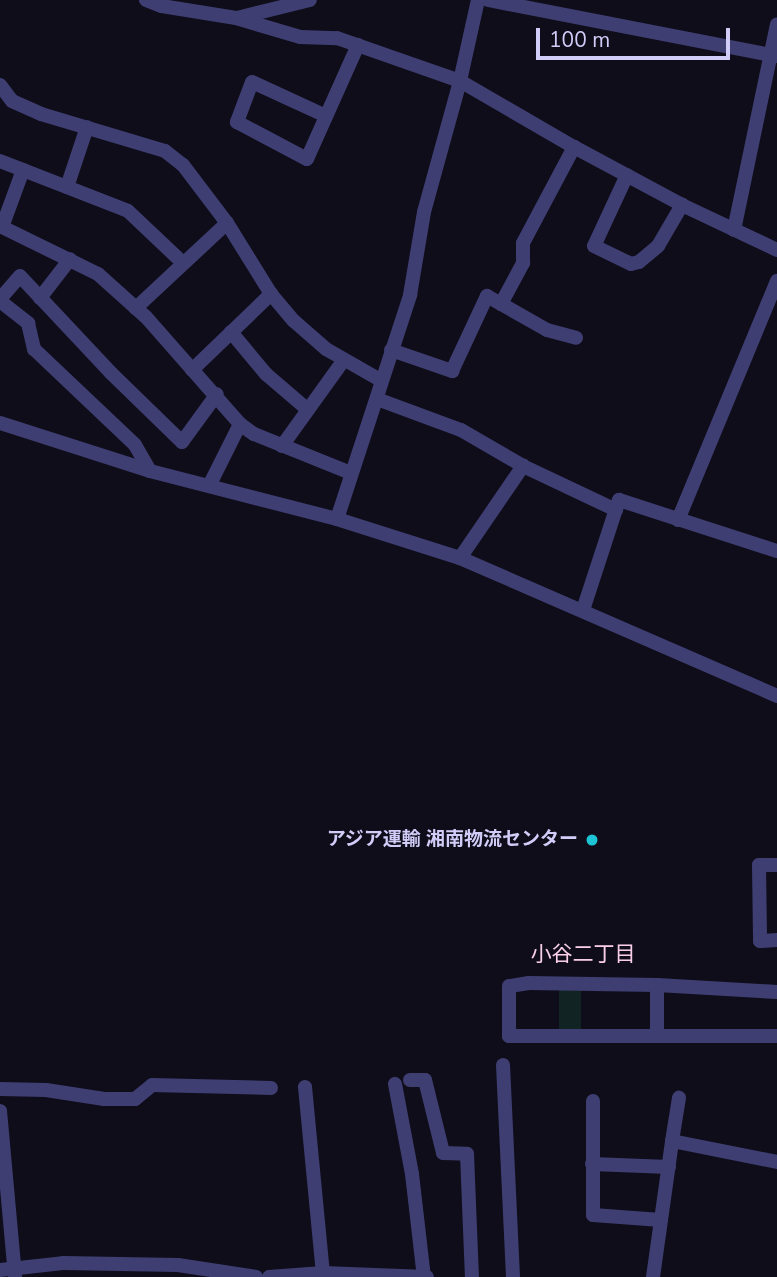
<!DOCTYPE html>
<html>
<head>
<meta charset="utf-8">
<style>
	body { margin:0 }
	#map { position:relative; width:777px; height:1277px; overflow:hidden; background:#0f0d1a; font-family:"Nunito Sans","Noto Sans JP",sans-serif }
	div>[style] { position:absolute }
	.green>* { inset:0; background:#112322; transform-origin:0 0 }
	.street>* { height:14px; margin:-7px; padding:0 7px; transform-origin:7px; border-radius:7px; background:#3f3e73 }
	.dots>* { width:19px; height:19px; translate:-50% -50%; box-sizing:border-box; border:4px solid #0f0d1a; border-radius:50% }
	span { translate:-50% -50%; white-space:nowrap; text-align:center; line-height:1.15; -webkit-text-stroke:5px #0f0d1a; paint-order:stroke }
	.poi-label { font-size:19px; color:#d1ccf8; font-weight:700 }
	.right { translate:-100% -50%; text-align:right }
	.neighbourhood-label { font-size:21px; color:#f9cee9 }
	.scale { position:absolute; left:536px; top:28px; width:194px; height:32px; box-sizing:border-box; border:4px solid #d1ccf8; border-top:0; padding-left:9px; font-size:21px; line-height:24px; white-space:nowrap; color:#d1ccf8; -webkit-text-stroke:5px #0f0d1a; paint-order:stroke }
</style>
</head>
<body>
<div id="map">
	<div class="green">
		<div style="left:559px;top:989px;width:22px;height:40px"></div>
	</div>
	<div class="street">
		<div style="left:146px;top:0;width:17px;rotate:21deg"></div>
		<div style="left:162px;top:6px;width:75px;rotate:9.2deg"></div>
		<div style="left:236px;top:18px;width:67px;rotate:16.5deg"></div>
		<div style="left:300px;top:37px;width:37px;rotate:2deg"></div>
		<div style="left:337px;top:38px;width:130px;rotate:19.3deg"></div>
		<div style="left:460px;top:81px;width:132px;rotate:30.1deg"></div>
		<div style="left:574px;top:147px;width:123px;rotate:28.2deg"></div>
		<div style="left:682px;top:205px;width:105px;rotate:25.3deg"></div>
		<div style="left:488px;top:0;width:294px;rotate:11deg"></div>
		<div style="left:237px;top:18px;width:75px;rotate:-13.9deg"></div>
		<div style="left:0;top:85px;width:20px;rotate:53deg"></div>
		<div style="left:12px;top:101px;width:32px;rotate:24deg"></div>
		<div style="left:41px;top:114px;width:129px;rotate:16.6deg"></div>
		<div style="left:165px;top:151px;width:23px;rotate:38deg"></div>
		<div style="left:183px;top:165px;width:73px;rotate:52.8deg"></div>
		<div style="left:227px;top:223px;width:125px;rotate:137deg"></div>
		<div style="left:326px;top:116px;width:81px;rotate:-155.3deg"></div>
		<div style="left:252px;top:82px;width:43px;rotate:110.6deg"></div>
		<div style="left:237px;top:122px;width:79px;rotate:27.9deg"></div>
		<div style="left:307px;top:159px;width:125px;rotate:-65.9deg"></div>
		<div style="left:0;top:161px;width:137px;rotate:21.3deg"></div>
		<div style="left:128px;top:211px;width:76px;rotate:43.4deg"></div>
		<div style="left:627px;top:175px;width:78px;rotate:114.9deg"></div>
		<div style="left:594px;top:246px;width:41px;rotate:25.9deg"></div>
		<div style="left:631px;top:264px;width:8px;rotate:-14deg"></div>
		<div style="left:639px;top:262px;width:25px;rotate:-40deg"></div>
		<div style="left:658px;top:246px;width:48px;rotate:-59.7deg"></div>
		<div style="left:67px;top:187px;width:63px;rotate:-71.6deg"></div>
		<div style="left:227px;top:223px;width:84px;rotate:58.2deg"></div>
		<div style="left:271px;top:294px;width:35px;rotate:50deg"></div>
		<div style="left:294px;top:321px;width:43px;rotate:41.2deg"></div>
		<div style="left:326px;top:349px;width:64px;rotate:29.7deg"></div>
		<div style="left:0;top:226px;width:109px;rotate:26.1deg"></div>
		<div style="left:98px;top:274px;width:64px;rotate:41.9deg"></div>
		<div style="left:146px;top:317px;width:142px;rotate:48.7deg"></div>
		<div style="left:240px;top:424px;width:17px;rotate:36deg"></div>
		<div style="left:254px;top:434px;width:105px;rotate:21.9deg"></div>
		<div style="left:2px;top:227px;width:61px;rotate:-69.8deg"></div>
		<div style="left:734px;top:230px;width:210px;rotate:-78.2deg"></div>
		<div style="left:40px;top:298px;width:49px;rotate:-52.4deg"></div>
		<div style="left:0;top:299px;width:30px;rotate:-49deg"></div>
		<div style="left:20px;top:276px;width:133px;rotate:46.8deg"></div>
		<div style="left:111px;top:373px;width:99px;rotate:44.2deg"></div>
		<div style="left:182px;top:442px;width:59px;rotate:-53.9deg"></div>
		<div style="left:0;top:301px;width:36px;rotate:38deg"></div>
		<div style="left:28px;top:323px;width:27px;rotate:77deg"></div>
		<div style="left:34px;top:349px;width:139px;rotate:43.5deg"></div>
		<div style="left:135px;top:445px;width:30px;rotate:60deg"></div>
		<div style="left:501px;top:304px;width:47px;rotate:-61.8deg"></div>
		<div style="left:523px;top:263px;width:20px;rotate:-90deg"></div>
		<div style="left:523px;top:243px;width:109px;rotate:-62deg"></div>
		<div style="left:231px;top:332px;width:55px;rotate:50.2deg"></div>
		<div style="left:266px;top:374px;width:55px;rotate:40.6deg"></div>
		<div style="left:391px;top:350px;width:65px;rotate:19deg"></div>
		<div style="left:452px;top:371px;width:83px;rotate:-65deg"></div>
		<div style="left:487px;top:296px;width:69px;rotate:29.5deg"></div>
		<div style="left:547px;top:330px;width:30px;rotate:15deg"></div>
		<div style="left:192px;top:370px;width:110px;rotate:-43.9deg"></div>
		<div style="left:377px;top:399px;width:90px;rotate:20.3deg"></div>
		<div style="left:461px;top:430px;width:72px;rotate:30.1deg"></div>
		<div style="left:523px;top:466px;width:103px;rotate:25.3deg"></div>
		<div style="left:0;top:423px;width:157px;rotate:17.7deg"></div>
		<div style="left:150px;top:471px;width:193px;rotate:14.4deg"></div>
		<div style="left:337px;top:519px;width:129px;rotate:17.6deg"></div>
		<div style="left:460px;top:558px;width:346px;rotate:23.5deg"></div>
		<div style="left:282px;top:446px;width:105px;rotate:-54.3deg"></div>
		<div style="left:210px;top:484px;width:67px;rotate:-63.4deg"></div>
		<div style="left:337px;top:519px;width:236px;rotate:-71.9deg"></div>
		<div style="left:410px;top:295px;width:84px;rotate:-80.4deg"></div>
		<div style="left:424px;top:212px;width:136px;rotate:-74.6deg"></div>
		<div style="left:460px;top:81px;width:83px;rotate:-77.5deg"></div>
		<div style="left:678px;top:520px;width:259px;rotate:-67.5deg"></div>
		<div style="left:460px;top:558px;width:112px;rotate:-55.6deg"></div>
		<div style="left:583px;top:610px;width:116px;rotate:-71.9deg"></div>
		<div style="left:619px;top:500px;width:166px;rotate:17.9deg"></div>
		<div style="left:777px;top:865px;width:18px;rotate:180deg"></div>
		<div style="left:759px;top:865px;width:76px;rotate:89.2deg"></div>
		<div style="left:760px;top:941px;width:17px;rotate:-3deg"></div>
		<div style="left:777px;top:992px;width:120px;rotate:-176.7deg"></div>
		<div style="left:657px;top:985px;width:128px;rotate:-179.1deg"></div>
		<div style="left:529px;top:983px;width:20px;rotate:171deg"></div>
		<div style="left:509px;top:986px;width:50px;rotate:90deg"></div>
		<div style="left:509px;top:1036px;width:268px"></div>
		<div style="left:657px;top:1035px;width:50px;rotate:-90deg"></div>
		<div style="left:503px;top:1065px;width:212px;rotate:87.3deg"></div>
		<div style="left:410px;top:1080px;width:15px"></div>
		<div style="left:425px;top:1080px;width:75px;rotate:76.1deg"></div>
		<div style="left:443px;top:1153px;width:24px;rotate:2deg"></div>
		<div style="left:467px;top:1154px;width:123px;rotate:87.7deg"></div>
		<div style="left:395px;top:1084px;width:92px;rotate:79.3deg"></div>
		<div style="left:412px;top:1174px;width:104px;rotate:83.4deg"></div>
		<div style="left:305px;top:1087px;width:187px;rotate:84.5deg"></div>
		<div style="left:0;top:1089px;width:46px;rotate:1.2deg"></div>
		<div style="left:46px;top:1090px;width:59px;rotate:8.8deg"></div>
		<div style="left:104px;top:1099px;width:31px"></div>
		<div style="left:135px;top:1099px;width:22px;rotate:-39deg"></div>
		<div style="left:152px;top:1085px;width:119px;rotate:1.4deg"></div>
		<div style="left:593px;top:1101px;width:114px;rotate:90deg"></div>
		<div style="left:593px;top:1215px;width:68px;rotate:4.2deg"></div>
		<div style="left:0;top:1111px;width:167px;rotate:84.8deg"></div>
		<div style="left:672px;top:1141px;width:44px;rotate:-80.8deg"></div>
		<div style="left:592px;top:1164px;width:77px;rotate:2.2deg"></div>
		<div style="left:0;top:1270px;width:63px;rotate:-6.3deg"></div>
		<div style="left:63px;top:1263px;width:115px;rotate:1deg"></div>
		<div style="left:178px;top:1265px;width:79px;rotate:8.7deg"></div>
		<div style="left:269px;top:1277px;width:54px;rotate:-4.2deg"></div>
		<div style="left:323px;top:1273px;width:104px;rotate:2.2deg"></div>
		<div style="left:653px;top:1277px;width:137px;rotate:-82deg"></div>
		<div style="left:672px;top:1141px;width:107px;rotate:11.3deg"></div>
	</div>
	<div class="dots">
		<div style="left:592px;top:840px;background:#1cc4d5"></div>
	</div>
	<div class="poi-label">
		<span class="right" style="left:578px;top:840px">アジア運輸 湘南物流センター</span>
	</div>
	<div class="neighbourhood-label">
		<span style="left:583px;top:954px">小谷二丁目</span>
	</div>
	<div class="scale">100 m</div>
</div>
</body>
</html>
